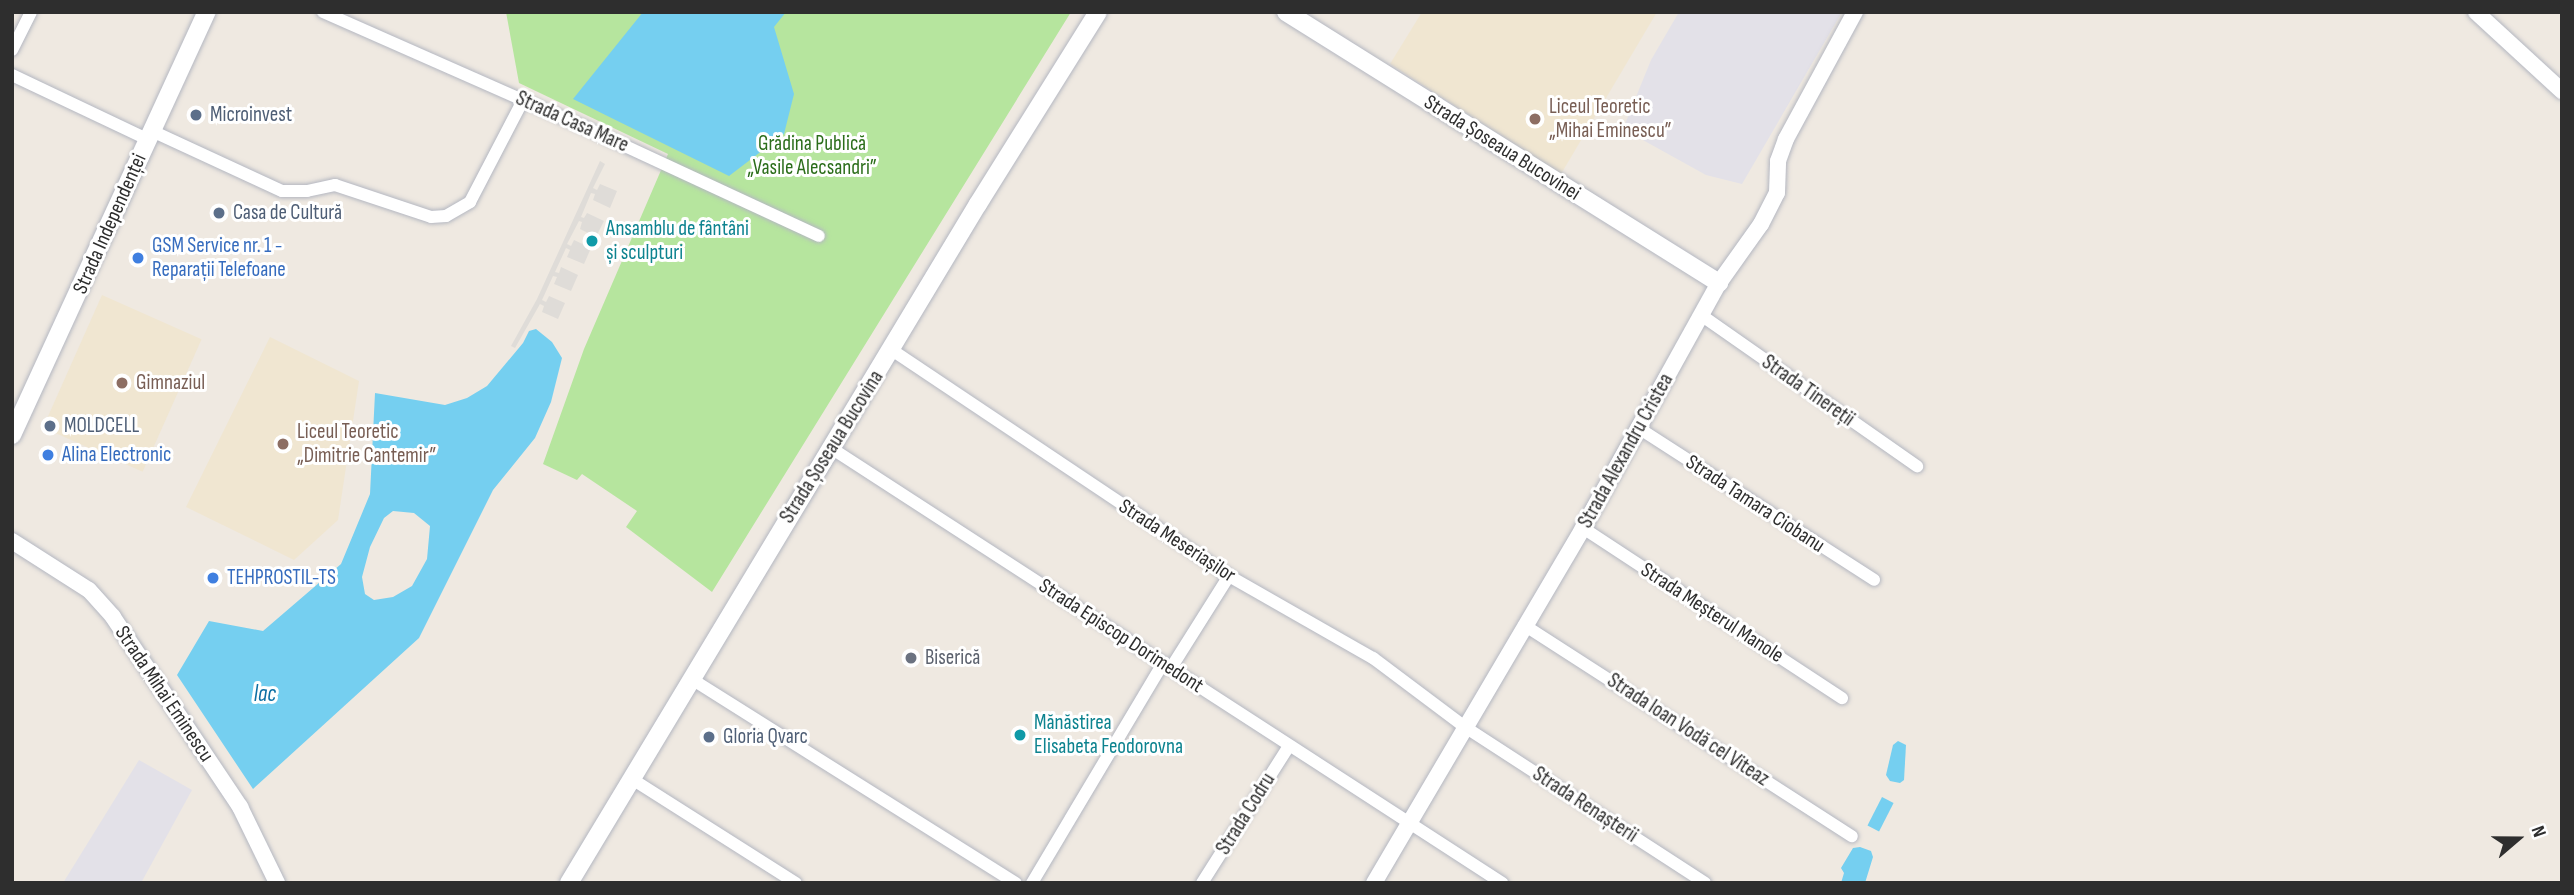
<!DOCTYPE html>
<html>
<head>
<meta charset="utf-8">
<style>
	body { margin:0 }
	#map { position:relative; width:2574px; height:895px; overflow:hidden; background:#efe9e1; font-family:"Sofia Sans Condensed",sans-serif }
	div>[style] { position:absolute }
	.industrial>* { inset:0; background:#e3e1e8 }
	.education>* { inset:0; background:#f0e6d1; transform-origin:0 0 }
	.green>* { inset:0; background:#b6e59e }
	.plaza>* { inset:0; background:#dfdcd8 }
	.water>* { inset:0; background:#75cff0; transform-origin:0 0 }
	.roads { filter:drop-shadow(0 0 2px #b4b7c1) drop-shadow(0 0 2px #b4b7c1) }
	.minor>* { height:12px; margin:-6px; padding:0 6px; transform-origin:6px; border-radius:6px; background:#fff }
	.tertiary>* { height:16px; margin:-8px; padding:0 8px; transform-origin:8px; border-radius:8px; background:#fff }
	.secondary>* { height:18px; margin:-9px; padding:0 9px; transform-origin:9px; border-radius:9px; background:#fff }
	.dots>* { width:19px; height:19px; translate:-50% -50%; box-sizing:border-box; border:4px solid #fff; border-radius:50% }
	span { translate:-50% -50%; white-space:nowrap; text-align:center; line-height:1.15; -webkit-text-stroke:6px #fff; paint-order:stroke }
	.education-label { font-size:21px; color:#785e54 }
	.left { translate:0 -50%; text-align:left }
	.service-label { font-size:21px; color:#4e5e75 }
	.street-label { font-size:21px; color:#2e2e2e }
	.park-label { font-size:21px; color:#2c6e1b }
	.culture-label { font-size:21px; color:#0d838f }
	.shop-label { font-size:21px; color:#366cbe }
	.worship-label { font-size:21px; color:#5b616d }
	.water-label { font-size:23px; color:#0d6fa3; font-style:italic }
	.frame { position:absolute; inset:0; border:14px solid #2e2e2e; pointer-events:none }
	.north { position:absolute; left:2483px; top:804px; width:70px; height:70px; -webkit-text-stroke:5px #fff; paint-order:stroke; rotate:70deg; font-size:19px; font-weight:700; line-height:28px; text-align:center; color:#2e2e2e }
	.north::after { content:''; display:block; margin:auto; width:24px; height:32px; background:#2e2e2e; clip-path:polygon(50% 0,100% 100%,50% 72%,0 100%) }
</style>
</head>
<body>
<div id="map">
	<div class="industrial">
		<div style="clip-path:polygon(1679px 12px,1842px 12px,1742px 184px,1706px 175px,1623px 129px,1651px 60px)"></div>
		<div style="clip-path:polygon(139px 760px,192px 790px,141px 883px,63px 883px)"></div>
	</div>
	<div class="education">
		<div style="clip-path:polygon(1422px 12px,1657px 12px,1561px 174px,1390px 64px)"></div>
		<div style="left:102px;top:295px;width:109px;height:145px;rotate:24deg"></div>
		<div style="clip-path:polygon(270px 337px,359px 381px,338px 520px,294px 560px,186px 507px)"></div>
	</div>
	<div class="green">
		<div style="clip-path:polygon(506px 12px,1071px 12px,712px 592px,626px 527px,637px 511px,582px 474px,577px 480px,543px 464px,584px 349px,668px 154px,519px 83px)"></div>
	</div>
	<div class="plaza">
		<div style="clip-path:polygon(600px 161px,605px 164px,593px 188px,597px 190px,600px 184px,617px 191px,610px 208px,593px 200px,595px 194px,591px 193px,581px 217px,584px 218px,587px 213px,604px 221px,596px 237px,580px 229px,582px 222px,579px 221px,567px 244px,571px 246px,574px 240px,591px 248px,584px 264px,567px 257px,570px 250px,566px 248px,555px 272px,559px 273px,561px 267px,578px 275px,571px 291px,554px 284px,557px 277px,553px 276px,542px 300px,546px 302px,549px 296px,565px 303px,558px 319px,542px 312px,544px 306px,540px 304px,515px 348px,511px 346px,537px 299px)"></div>
	</div>
	<div class="water">
		<div style="clip-path:polygon(643px 12px,786px 12px,774px 27px,794px 94px,784px 134px,729px 176px,573px 99px)"></div>
		<div style="clip-path:polygon(evenodd,536px 329px,552px 342px,562px 358px,551px 402px,535px 438px,493px 490px,419px 638px,253px 789px,177px 675px,209px 621px,263px 631px,341px 564px,370px 494px,375px 393px,445px 405px,467px 398px,487px 386px,523px 343px,529px 331px,536px 329px,393px 511px,414px 513px,430px 526px,427px 559px,412px 586px,393px 597px,374px 600px,365px 594px,362px 577px,370px 547px,384px 518px,393px 511px)"></div>
		<div style="clip-path:polygon(1898px 741px,1906px 745px,1904px 780px,1900px 783px,1890px 781px,1886px 775px,1893px 745px)"></div>
		<div style="left:1882px;top:797px;width:13px;height:32px;rotate:27deg"></div>
		<div style="clip-path:polygon(1860px 847px,1871px 851px,1873px 857px,1865px 883px,1841px 883px,1844px 873px,1841px 868px,1853px 848px)"></div>
	</div>
	<div class="roads">
		<div class="minor">
			<div style="left:323px;top:12px;width:283px;rotate:23.8deg"></div>
			<div style="left:582px;top:126px;width:261px;rotate:24.9deg"></div>
			<div style="left:12px;top:50px;width:42px;rotate:-63.4deg"></div>
			<div style="left:12px;top:75px;width:152px;rotate:25.4deg"></div>
			<div style="left:152px;top:131px;width:143px;rotate:24.8deg"></div>
			<div style="left:282px;top:191px;width:25px"></div>
			<div style="left:307px;top:191px;width:29px;rotate:-12deg"></div>
			<div style="left:335px;top:185px;width:101px;rotate:18.4deg"></div>
			<div style="left:431px;top:217px;width:15px;rotate:-4deg"></div>
			<div style="left:446px;top:216px;width:28px;rotate:-30deg"></div>
			<div style="left:470px;top:202px;width:115px;rotate:-62.5deg"></div>
			<div style="left:1701px;top:315px;width:264px;rotate:35deg"></div>
			<div style="left:892px;top:350px;width:406px;rotate:33.8deg"></div>
			<div style="left:1229px;top:576px;width:166px;rotate:29.7deg"></div>
			<div style="left:1373px;top:658px;width:115px;rotate:36.9deg"></div>
			<div style="left:1465px;top:727px;width:286px;rotate:33deg"></div>
			<div style="left:1637px;top:427px;width:282px;rotate:32.8deg"></div>
			<div style="left:831px;top:448px;width:800px;rotate:32.95deg"></div>
			<div style="left:1583px;top:528px;width:310px;rotate:33.3deg"></div>
			<div style="left:1524px;top:625px;width:390px;rotate:32.8deg"></div>
			<div style="left:1171px;top:668px;width:109px;rotate:-57.8deg"></div>
			<div style="left:690px;top:678px;width:385px;rotate:32.2deg"></div>
			<div style="left:632px;top:779px;width:194px;rotate:32.4deg"></div>
			<div style="left:1032px;top:883px;width:256px;rotate:-59.2deg"></div>
			<div style="left:1202px;top:883px;width:162px;rotate:-57.6deg"></div>
		</div>
		<div class="tertiary">
			<div style="left:2476px;top:12px;width:117px;rotate:42.6deg"></div>
			<div style="left:12px;top:541px;width:91px;rotate:32.5deg"></div>
			<div style="left:89px;top:590px;width:36px;rotate:48deg"></div>
			<div style="left:113px;top:617px;width:229px;rotate:56.2deg"></div>
			<div style="left:240px;top:807px;width:85px;rotate:64deg"></div>
			<div style="left:1374px;top:883px;width:412px;rotate:-59.5deg"></div>
			<div style="left:1583px;top:528px;width:280px;rotate:-61deg"></div>
			<div style="left:1719px;top:283px;width:72px;rotate:-54.6deg"></div>
			<div style="left:1761px;top:224px;width:35px;rotate:-63deg"></div>
			<div style="left:1777px;top:193px;width:32px;rotate:-88deg"></div>
			<div style="left:1778px;top:161px;width:23px;rotate:-70deg"></div>
			<div style="left:1786px;top:139px;width:145px;rotate:-61.5deg"></div>
		</div>
		<div class="secondary">
			<div style="left:1286px;top:12px;width:511px;rotate:32.04deg"></div>
			<div style="left:12px;top:435px;width:466px;rotate:-65.3deg"></div>
			<div style="left:569px;top:883px;width:793px;rotate:-58.94deg"></div>
			<div style="left:978px;top:204px;width:226px;rotate:-58deg"></div>
		</div>
	</div>
	<div class="dots">
		<div style="left:196px;top:115px;background:#5c6f8a"></div>
		<div style="left:1535px;top:119px;background:#8d6e63"></div>
		<div style="left:219px;top:213px;background:#5c6f8a"></div>
		<div style="left:592px;top:241px;background:#0f9aa8"></div>
		<div style="left:138px;top:258px;background:#3f7fe0"></div>
		<div style="left:122px;top:383px;background:#8d6e63"></div>
		<div style="left:50px;top:426px;background:#5c6f8a"></div>
		<div style="left:283px;top:444px;background:#8d6e63"></div>
		<div style="left:48px;top:455px;background:#3f7fe0"></div>
		<div style="left:213px;top:578px;background:#3f7fe0"></div>
		<div style="left:911px;top:658px;background:#6b7280"></div>
		<div style="left:1020px;top:735px;background:#0f9aa8"></div>
		<div style="left:709px;top:737px;background:#5c6f8a"></div>
	</div>
	<div class="education-label">
		<span class="left" style="left:1549px;top:119px">Liceul Teoretic<br>„Mihai Eminescu”</span>
		<span class="left" style="left:136px;top:383px">Gimnaziul</span>
		<span class="left" style="left:297px;top:444px">Liceul Teoretic<br>„Dimitrie Cantemir”</span>
	</div>
	<div class="service-label">
		<span class="left" style="left:210px;top:115px">Microinvest</span>
		<span class="left" style="left:233px;top:213px">Casa de Cultură</span>
		<span class="left" style="left:64px;top:426px">MOLDCELL</span>
		<span class="left" style="left:723px;top:737px">Gloria Qvarc</span>
	</div>
	<div class="street-label">
		<span style="left:572px;top:122px;rotate:24deg">Strada Casa Mare</span>
		<span style="left:1502px;top:148px;rotate:32deg">Strada Șoseaua Bucovinei</span>
		<span style="left:110px;top:224px;rotate:-66deg">Strada Independenței</span>
		<span style="left:1808px;top:391px;rotate:35deg">Strada Tinereții</span>
		<span style="left:832px;top:447px;rotate:-58deg">Strada Șoseaua Bucovina</span>
		<span style="left:1626px;top:451px;rotate:-61deg">Strada Alexandru Cristea</span>
		<span style="left:1755px;top:504px;rotate:33deg">Strada Tamara Ciobanu</span>
		<span style="left:1177px;top:541px;rotate:33deg">Strada Meseriașilor</span>
		<span style="left:1712px;top:613px;rotate:33deg">Strada Meșterul Manole</span>
		<span style="left:1121px;top:636px;rotate:33deg">Strada Episcop Dorimedont</span>
		<span style="left:164px;top:694px;rotate:56deg">Strada Mihai Eminescu</span>
		<span style="left:1688px;top:730px;rotate:33deg">Strada Ioan Vodă cel Viteaz</span>
		<span style="left:1585px;top:805px;rotate:33deg">Strada Renașterii</span>
		<span style="left:1246px;top:814px;rotate:-58deg">Strada Codru</span>
	</div>
	<div class="park-label">
		<span style="left:812px;top:156px">Grădina Publică<br>„Vasile Alecsandri”</span>
	</div>
	<div class="culture-label">
		<span class="left" style="left:606px;top:241px">Ansamblu de fântâni<br>și sculpturi</span>
		<span class="left" style="left:1034px;top:735px">Mănăstirea<br>Elisabeta Feodorovna</span>
	</div>
	<div class="shop-label">
		<span class="left" style="left:152px;top:258px">GSM Service nr. 1 -<br>Reparații Telefoane</span>
		<span class="left" style="left:62px;top:455px">Alina Electronic</span>
		<span class="left" style="left:227px;top:578px">TEHPROSTIL-TS</span>
	</div>
	<div class="worship-label">
		<span class="left" style="left:925px;top:658px">Biserică</span>
	</div>
	<div class="water-label">
		<span style="left:265px;top:694px">lac</span>
	</div>
	<div class="frame"></div>
	<div class="north">N</div>
</div>
</body>
</html>
